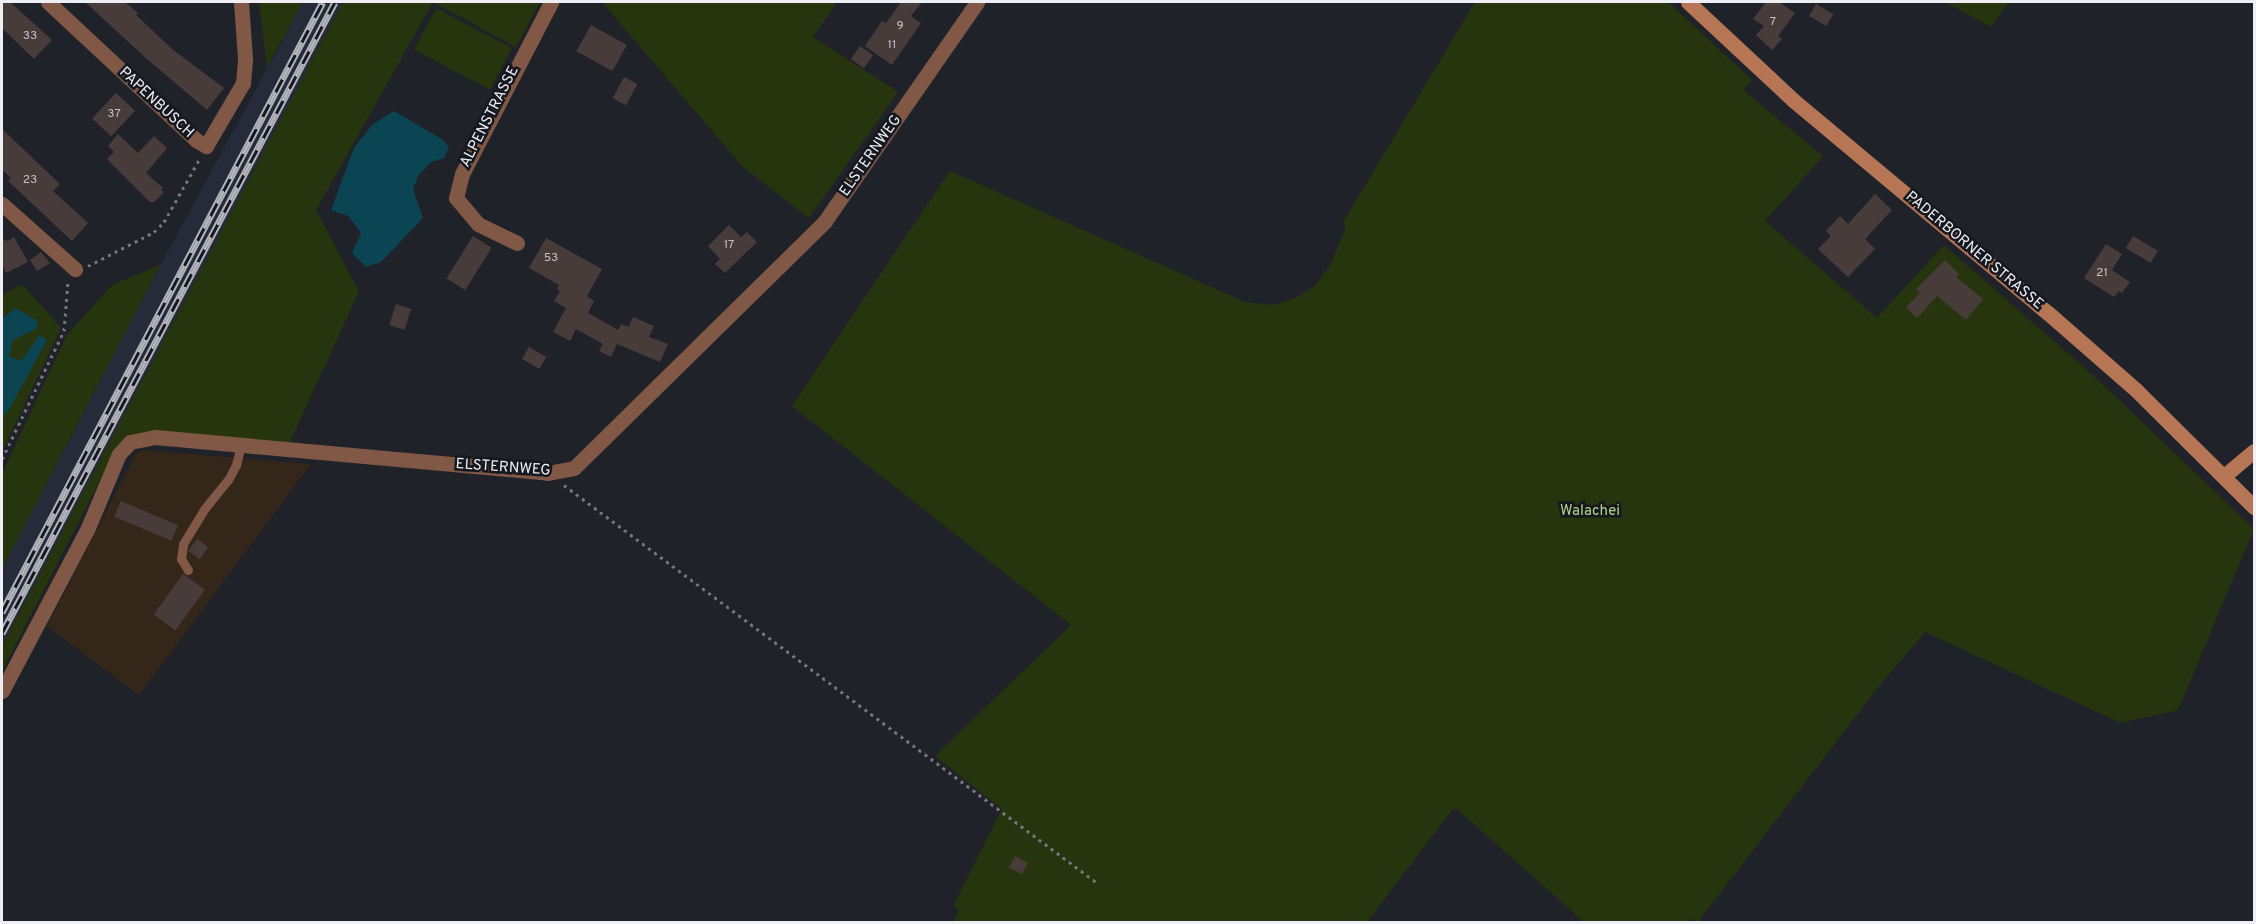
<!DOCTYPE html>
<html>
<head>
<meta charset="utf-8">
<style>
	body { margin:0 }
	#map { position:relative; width:2256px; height:924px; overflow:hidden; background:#20222a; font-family:Overpass,sans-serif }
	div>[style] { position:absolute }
	.commercial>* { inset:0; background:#342619 }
	.built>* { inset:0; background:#272a38 }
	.green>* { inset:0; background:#27350e; transform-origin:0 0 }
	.water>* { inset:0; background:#0b4554 }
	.building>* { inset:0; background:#483c3a; transform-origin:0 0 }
	.path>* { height:3px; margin-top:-1.5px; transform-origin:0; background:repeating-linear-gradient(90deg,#74767d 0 3px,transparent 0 7.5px) }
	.lane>* { height:9px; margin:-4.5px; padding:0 4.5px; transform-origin:4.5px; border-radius:4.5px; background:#805845 }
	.street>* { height:15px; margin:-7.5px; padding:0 7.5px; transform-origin:7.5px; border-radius:7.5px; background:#805845 }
	.secondary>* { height:15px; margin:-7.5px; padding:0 7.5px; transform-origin:7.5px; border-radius:7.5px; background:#b67656 }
	.rail>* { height:7px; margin-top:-3.5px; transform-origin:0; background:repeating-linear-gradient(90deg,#161820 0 14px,#b2b4bb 0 28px); box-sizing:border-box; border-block:2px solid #b2b4bb }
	span { translate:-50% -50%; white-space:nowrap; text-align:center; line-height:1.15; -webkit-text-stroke:5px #161820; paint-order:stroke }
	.number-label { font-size:12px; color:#c4c2c6 }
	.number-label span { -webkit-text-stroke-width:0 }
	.street-label { font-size:15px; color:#edeff5 }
	.park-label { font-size:15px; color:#b4d386 }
	.frame { position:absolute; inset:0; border:3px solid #edeff5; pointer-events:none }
</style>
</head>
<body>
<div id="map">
	<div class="commercial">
		<div style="clip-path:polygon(143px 450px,311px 464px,139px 695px,47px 626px,136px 454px)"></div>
	</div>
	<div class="built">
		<div style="clip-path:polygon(303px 2px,343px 2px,2px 646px,2px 569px,155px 275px)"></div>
	</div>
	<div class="green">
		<div style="clip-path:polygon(259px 2px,303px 2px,267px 67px)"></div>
		<div style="clip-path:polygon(343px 2px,540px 2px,516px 47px,433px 2px,316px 210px,359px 291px,289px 444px,154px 431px,115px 451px,2px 671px,2px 646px)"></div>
		<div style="clip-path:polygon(602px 2px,837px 2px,813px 37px,898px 92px,809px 218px,743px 167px)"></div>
		<div style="clip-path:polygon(1475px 2px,1668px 2px,1752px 80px,1743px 90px,1823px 156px,1765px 221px,1877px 318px,1944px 245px,2096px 378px,2254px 529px,2178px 710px,2121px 723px,1925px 632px,1879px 686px,1698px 922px,1691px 918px,1687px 922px,1584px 922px,1457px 809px,1452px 810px,1367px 922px,953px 922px,959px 910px,953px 906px,1002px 809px,935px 756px,1071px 625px,792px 406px,950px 171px,1245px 302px,1275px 305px,1298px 297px,1316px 285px,1331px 264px,1346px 226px,1342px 224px)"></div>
		<div style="clip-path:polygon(1945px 2px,2009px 2px,1991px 27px)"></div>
		<div style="left:436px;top:8px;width:86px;height:47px;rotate:28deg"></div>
		<div style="clip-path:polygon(160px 265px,155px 275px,2px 569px,2px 474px,67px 335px,112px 285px)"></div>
		<div style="clip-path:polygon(22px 284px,61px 328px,2px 452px,2px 295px)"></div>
	</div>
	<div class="water">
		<div style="clip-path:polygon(394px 111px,443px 140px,449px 147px,444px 158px,431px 162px,418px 176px,413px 189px,423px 218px,381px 262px,366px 267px,352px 253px,361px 233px,348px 216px,331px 210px,354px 148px,372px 125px)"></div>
		<div style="clip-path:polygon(16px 308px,36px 320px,38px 328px,13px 340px,9px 356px,21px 361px,40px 335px,47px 340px,7px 413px,2px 415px,2px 318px)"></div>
	</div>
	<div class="building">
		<div style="clip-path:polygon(2px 2px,10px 2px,52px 40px,34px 59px,2px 28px)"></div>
		<div style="clip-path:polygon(85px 2px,125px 2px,138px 13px,136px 15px,172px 49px,224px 88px,207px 110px,147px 59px)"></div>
		<div style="clip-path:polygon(901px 2px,922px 2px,911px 16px,921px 23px,892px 65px,865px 46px,882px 21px,886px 23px)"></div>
		<div style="clip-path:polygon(1766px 2px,1779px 2px,1795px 13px,1778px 36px,1782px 39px,1772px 50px,1756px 35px,1764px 26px,1753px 19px)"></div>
		<div style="left:1816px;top:4px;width:20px;height:14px;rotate:30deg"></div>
		<div style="left:591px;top:25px;width:41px;height:30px;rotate:29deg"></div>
		<div style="left:860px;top:46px;width:16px;height:16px;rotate:35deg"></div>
		<div style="left:624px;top:77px;width:15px;height:24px;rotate:28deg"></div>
		<div style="left:116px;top:93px;width:26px;height:35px;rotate:43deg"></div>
		<div style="clip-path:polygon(2px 129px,60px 184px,53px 191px,88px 223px,72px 241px,8px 181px,11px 178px,2px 170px)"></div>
		<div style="clip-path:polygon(118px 134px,138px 153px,154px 136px,167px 148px,146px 173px,163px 188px,161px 190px,164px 192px,154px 202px,150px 202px,107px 159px,114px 152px,108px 146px)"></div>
		<div style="clip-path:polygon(1875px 194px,1892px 210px,1865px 239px,1875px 249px,1848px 277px,1818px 249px,1831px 236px,1826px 231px,1840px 216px,1848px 224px)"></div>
		<div style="clip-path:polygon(729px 225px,741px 237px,747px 232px,757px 242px,725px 273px,715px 264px,720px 259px,708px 246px)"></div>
		<div style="left:473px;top:236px;width:22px;height:50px;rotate:32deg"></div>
		<div style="left:2133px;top:236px;width:29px;height:14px;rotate:31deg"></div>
		<div style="clip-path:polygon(14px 237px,28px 262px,6px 273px,2px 264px,2px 239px,8px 241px)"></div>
		<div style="clip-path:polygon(546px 238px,602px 269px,587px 296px,594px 301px,588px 313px,618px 330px,621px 324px,629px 327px,633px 317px,654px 326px,649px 337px,668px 344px,660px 362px,617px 344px,611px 357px,599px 351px,603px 344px,576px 329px,570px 341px,553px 332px,566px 308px,554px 301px,560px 291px,557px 289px,559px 285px,529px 268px)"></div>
		<div style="clip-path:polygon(2106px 244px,2122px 254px,2112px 270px,2130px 282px,2122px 293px,2119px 291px,2114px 297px,2084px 278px)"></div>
		<div style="clip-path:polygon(41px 252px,50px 263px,37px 271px,30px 260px)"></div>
		<div style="clip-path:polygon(1945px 260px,1959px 274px,1956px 277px,1983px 299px,1966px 320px,1937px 296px,1917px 318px,1906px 307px,1920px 293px,1916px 289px)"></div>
		<div style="left:396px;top:304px;width:16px;height:22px;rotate:18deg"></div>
		<div style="left:529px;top:347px;width:20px;height:14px;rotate:30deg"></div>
		<div style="left:121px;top:501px;width:62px;height:17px;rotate:23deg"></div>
		<div style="left:197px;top:539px;width:14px;height:15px;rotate:36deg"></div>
		<div style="left:183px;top:574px;width:27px;height:50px;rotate:36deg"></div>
		<div style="left:1015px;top:856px;width:15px;height:13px;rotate:28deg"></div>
	</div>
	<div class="path">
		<div style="left:88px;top:266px;width:74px;rotate:-27.3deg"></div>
		<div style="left:154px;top:232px;width:14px;rotate:-45deg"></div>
		<div style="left:164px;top:222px;width:73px;rotate:-60.6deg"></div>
		<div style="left:2px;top:459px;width:142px;rotate:-64.2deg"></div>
		<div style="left:64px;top:331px;width:50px;rotate:-85.4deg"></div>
		<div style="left:564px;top:485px;width:664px;rotate:36.73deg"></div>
	</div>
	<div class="lane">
		<div style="left:188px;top:570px;width:13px;rotate:-122deg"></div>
		<div style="left:181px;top:559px;width:15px;rotate:-82deg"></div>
		<div style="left:183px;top:544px;width:42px;rotate:-58.6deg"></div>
		<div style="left:205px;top:508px;width:36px;rotate:-51deg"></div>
		<div style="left:228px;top:480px;width:17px;rotate:-62deg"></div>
		<div style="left:236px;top:465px;width:21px;rotate:-76deg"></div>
	</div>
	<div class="street">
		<div style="left:48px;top:2px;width:202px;rotate:43deg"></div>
		<div style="left:196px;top:140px;width:12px;rotate:31deg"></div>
		<div style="left:206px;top:146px;width:73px;rotate:-59.6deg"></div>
		<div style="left:243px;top:83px;width:25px;rotate:-85deg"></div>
		<div style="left:245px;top:58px;width:56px;rotate:-94.1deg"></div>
		<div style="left:2px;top:204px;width:98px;rotate:41.7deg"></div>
		<div style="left:517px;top:243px;width:43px;rotate:-154deg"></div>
		<div style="left:478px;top:224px;width:34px;rotate:-130deg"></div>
		<div style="left:456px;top:198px;width:25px;rotate:-76deg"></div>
		<div style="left:462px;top:174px;width:194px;rotate:-62.6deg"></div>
		<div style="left:2px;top:691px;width:182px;rotate:-62.2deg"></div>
		<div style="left:87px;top:530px;width:82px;rotate:-67.2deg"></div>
		<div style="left:119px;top:454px;width:16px;rotate:-47deg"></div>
		<div style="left:130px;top:442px;width:25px;rotate:-11deg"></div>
		<div style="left:155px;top:437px;width:395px;rotate:5.2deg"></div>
		<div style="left:548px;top:473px;width:26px;rotate:-11deg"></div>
		<div style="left:574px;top:468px;width:352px;rotate:-44.5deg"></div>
		<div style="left:825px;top:221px;width:267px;rotate:-55.2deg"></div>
	</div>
	<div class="secondary">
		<div style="left:1688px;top:2px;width:144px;rotate:43deg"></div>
		<div style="left:1793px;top:100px;width:332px;rotate:39.9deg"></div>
		<div style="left:2048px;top:313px;width:118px;rotate:41.2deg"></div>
		<div style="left:2137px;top:391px;width:165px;rotate:44.8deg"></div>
		<div style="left:2224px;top:476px;width:39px;rotate:-40deg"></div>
	</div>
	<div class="rail">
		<div style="left:2px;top:612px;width:689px;rotate:-62.25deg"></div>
		<div style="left:2px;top:633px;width:713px;rotate:-62.18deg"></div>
	</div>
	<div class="number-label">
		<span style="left:1773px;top:23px">7</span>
		<span style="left:900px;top:27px">9</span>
		<span style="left:30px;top:37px">33</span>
		<span style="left:892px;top:46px">11</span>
		<span style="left:114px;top:115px">37</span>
		<span style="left:30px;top:181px">23</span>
		<span style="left:729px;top:246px">17</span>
		<span style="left:551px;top:259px">53</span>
		<span style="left:2102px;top:274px">21</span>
	</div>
	<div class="street-label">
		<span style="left:156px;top:103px;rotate:43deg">PAPENBUSCH</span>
		<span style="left:490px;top:117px;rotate:-63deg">ALPENSTRASSE</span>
		<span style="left:871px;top:156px;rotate:-55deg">ELSTERNWEG</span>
		<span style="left:1974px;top:251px;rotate:40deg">PADERBORNER STRASSE</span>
		<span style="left:503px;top:468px;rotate:4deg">ELSTERNWEG</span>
	</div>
	<div class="park-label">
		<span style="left:1590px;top:512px">Walachei</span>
	</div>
	<div class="frame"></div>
</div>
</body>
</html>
